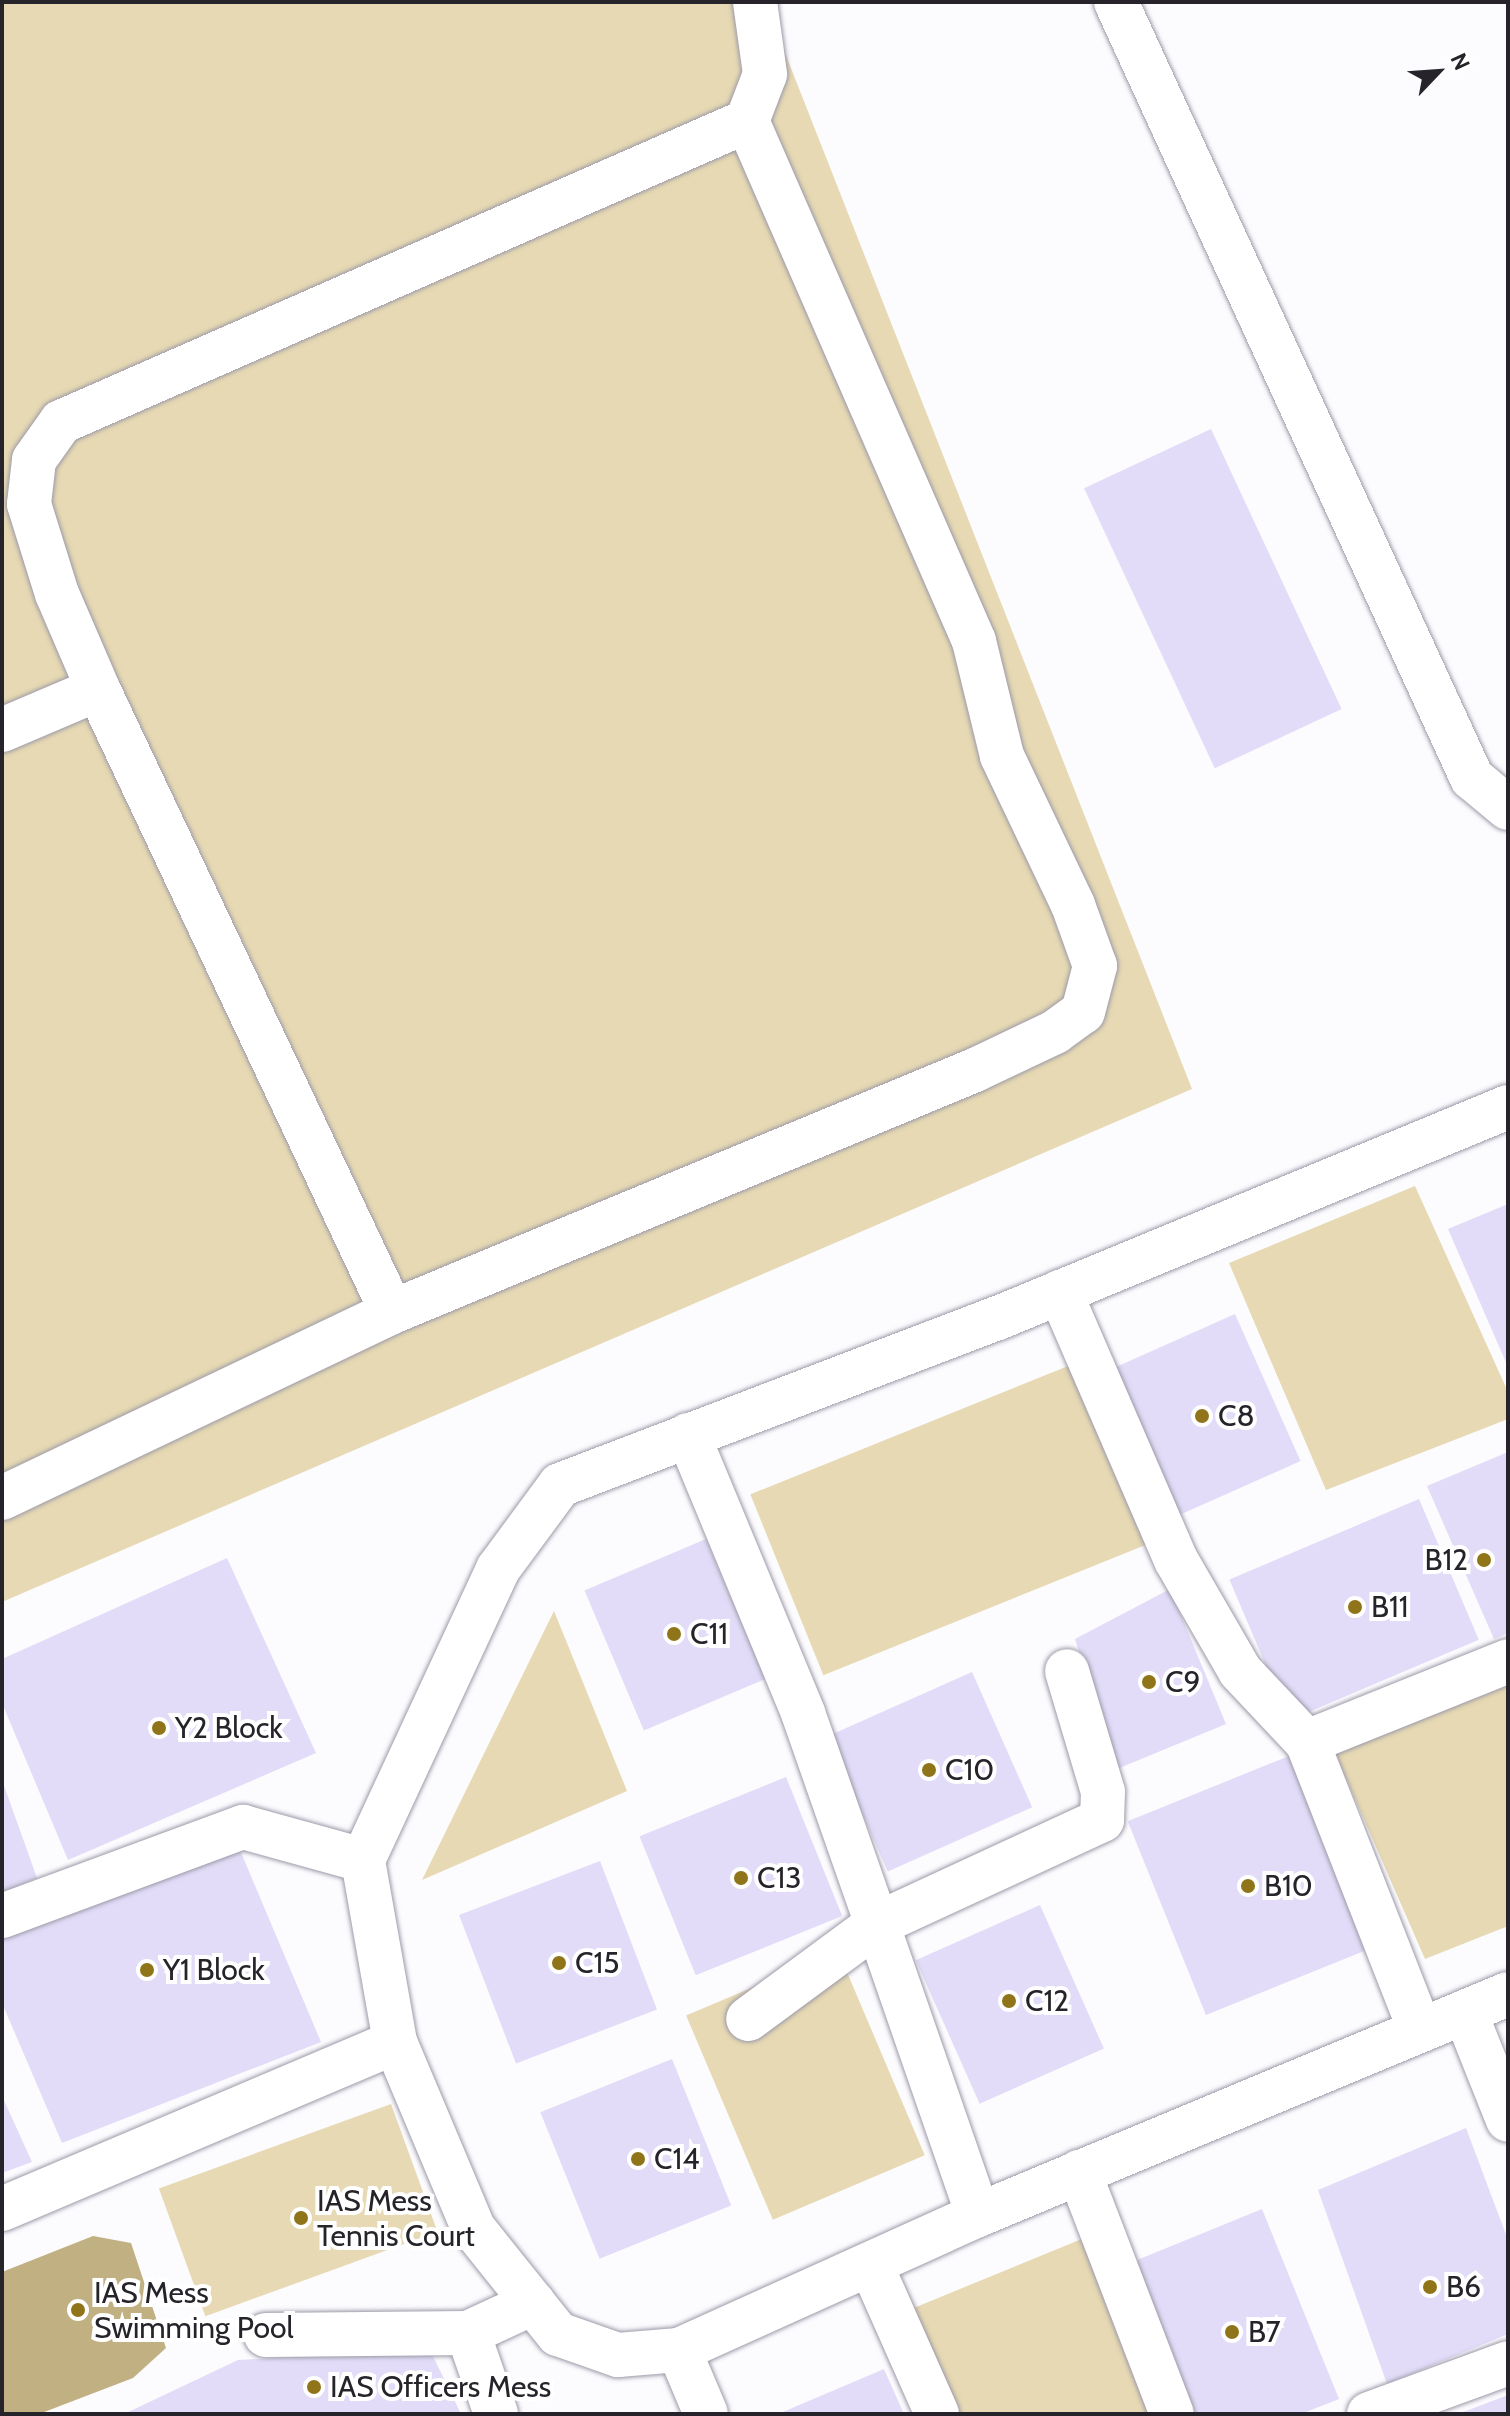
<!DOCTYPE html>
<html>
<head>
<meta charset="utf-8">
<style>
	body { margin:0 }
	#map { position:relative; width:1510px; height:2416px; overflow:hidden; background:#fcfbfe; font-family:Cabin,sans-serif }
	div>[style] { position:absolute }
	.green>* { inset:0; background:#e6d9b3; transform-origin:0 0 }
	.water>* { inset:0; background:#c0b082 }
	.building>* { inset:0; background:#e2dcf8; transform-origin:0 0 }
	.roads { filter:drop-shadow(0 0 2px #9d9aa8) drop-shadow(0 0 2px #9d9aa8) }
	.minor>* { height:44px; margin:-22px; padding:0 22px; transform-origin:22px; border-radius:22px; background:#fff }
	.dots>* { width:22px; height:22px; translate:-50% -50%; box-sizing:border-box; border:4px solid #fff; border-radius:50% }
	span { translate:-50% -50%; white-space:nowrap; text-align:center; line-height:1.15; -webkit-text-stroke:8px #fff; paint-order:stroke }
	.poi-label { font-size:30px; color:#26242a }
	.left { translate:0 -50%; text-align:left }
	.right { translate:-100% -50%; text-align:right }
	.frame { position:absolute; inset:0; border:4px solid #26242a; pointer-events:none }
	.north { position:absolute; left:1398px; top:32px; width:80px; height:80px; -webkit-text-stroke:6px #fff; paint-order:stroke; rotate:65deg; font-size:22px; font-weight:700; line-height:32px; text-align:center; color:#26242a }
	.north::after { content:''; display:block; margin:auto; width:28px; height:36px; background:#26242a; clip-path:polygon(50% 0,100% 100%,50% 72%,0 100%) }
</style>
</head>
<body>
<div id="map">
	<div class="green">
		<div style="clip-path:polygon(2px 2px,765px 2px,1192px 1089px,2px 1602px)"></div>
		<div style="clip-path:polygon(1415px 1186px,1508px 1392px,1508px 1419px,1326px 1490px,1229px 1263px)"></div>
		<div style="left:1073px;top:1364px;width:195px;height:348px;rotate:68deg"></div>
		<div style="clip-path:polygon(554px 1611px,627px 1791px,422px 1880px)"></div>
		<div style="clip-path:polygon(1508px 1678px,1508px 1926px,1425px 1959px,1334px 1751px)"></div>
		<div style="left:838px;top:1951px;width:222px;height:165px;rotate:67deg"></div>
		<div style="left:391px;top:2104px;width:136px;height:247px;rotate:70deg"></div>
		<div style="clip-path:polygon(1089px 2236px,1161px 2414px,948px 2414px,904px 2312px)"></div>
	</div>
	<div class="water">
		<div style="clip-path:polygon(93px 2236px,131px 2243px,166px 2348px,133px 2378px,39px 2414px,2px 2414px,2px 2272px)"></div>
	</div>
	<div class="building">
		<div style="left:1211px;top:429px;width:309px;height:140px;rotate:65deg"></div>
		<div style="clip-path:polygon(1508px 1204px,1508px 1367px,1448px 1229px)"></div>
		<div style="left:1235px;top:1314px;width:161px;height:142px;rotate:66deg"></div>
		<div style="clip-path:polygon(1508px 1452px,1508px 1633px,1494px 1639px,1427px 1486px)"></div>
		<div style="left:1419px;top:1499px;width:153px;height:206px;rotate:67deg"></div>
		<div style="left:706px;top:1539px;width:152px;height:132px;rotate:67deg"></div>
		<div style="clip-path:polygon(227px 1558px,316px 1753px,68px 1860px,2px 1703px,2px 1659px)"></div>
		<div style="clip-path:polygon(1170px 1589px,1226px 1724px,1117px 1769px,1075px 1639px)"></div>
		<div style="left:972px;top:1672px;width:148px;height:158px;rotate:66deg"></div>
		<div style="left:1289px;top:1756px;width:209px;height:174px;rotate:68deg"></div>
		<div style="left:786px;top:1777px;width:150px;height:158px;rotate:68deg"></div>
		<div style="clip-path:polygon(2px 1780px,37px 1878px,2px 1893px)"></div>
		<div style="clip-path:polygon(237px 1843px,321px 2042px,62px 2143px,2px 2003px,2px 1937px)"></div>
		<div style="left:600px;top:1861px;width:159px;height:151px;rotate:69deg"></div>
		<div style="left:1040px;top:1905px;width:157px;height:136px;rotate:66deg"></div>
		<div style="left:672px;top:2059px;width:158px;height:142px;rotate:68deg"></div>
		<div style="clip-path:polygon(2px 2096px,32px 2162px,2px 2173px)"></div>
		<div style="clip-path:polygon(1466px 2128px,1508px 2240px,1508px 2334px,1387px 2384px,1318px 2190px)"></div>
		<div style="clip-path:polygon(1262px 2209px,1339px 2399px,1301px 2414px,1185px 2414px,1125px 2265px)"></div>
		<div style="clip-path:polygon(430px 2350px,461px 2414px,124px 2414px,238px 2360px)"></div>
		<div style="clip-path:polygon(884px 2369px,904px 2414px,778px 2414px)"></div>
		<div style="clip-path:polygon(1508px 2395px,1508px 2414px,1458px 2414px)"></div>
	</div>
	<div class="roads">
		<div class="minor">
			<div style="left:1116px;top:2px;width:854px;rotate:65.36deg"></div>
			<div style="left:1472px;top:778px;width:47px;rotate:39.8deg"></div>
			<div style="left:98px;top:689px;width:689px;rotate:64.74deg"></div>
			<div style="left:2px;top:730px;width:104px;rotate:-23.1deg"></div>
			<div style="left:98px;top:689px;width:103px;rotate:-113.3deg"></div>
			<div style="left:57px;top:594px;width:94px;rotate:-107.3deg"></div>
			<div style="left:29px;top:504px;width:44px;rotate:-83.5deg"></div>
			<div style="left:34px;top:460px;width:47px;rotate:-54.6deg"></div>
			<div style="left:61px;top:422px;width:749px;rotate:-23.69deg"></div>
			<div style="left:1060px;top:1292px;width:292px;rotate:66.6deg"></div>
			<div style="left:1176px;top:1560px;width:128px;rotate:60deg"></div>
			<div style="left:1240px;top:1671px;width:98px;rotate:46.7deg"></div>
			<div style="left:688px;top:1435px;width:301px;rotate:67.5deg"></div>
			<div style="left:803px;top:1713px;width:224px;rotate:70.7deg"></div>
			<div style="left:877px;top:1924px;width:160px;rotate:143.6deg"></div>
			<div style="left:2px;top:1498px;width:432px;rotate:-25.5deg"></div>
			<div style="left:392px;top:1312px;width:631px;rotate:-22.54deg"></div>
			<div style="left:975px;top:1070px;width:89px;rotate:-25.4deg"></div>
			<div style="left:1055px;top:1032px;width:34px;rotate:-36deg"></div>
			<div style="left:1083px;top:1012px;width:48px;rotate:-75.4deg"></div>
			<div style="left:1095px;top:966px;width:65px;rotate:-109.8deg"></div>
			<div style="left:1073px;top:905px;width:165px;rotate:-115.5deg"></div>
			<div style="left:1002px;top:756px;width:118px;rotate:-103.7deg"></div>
			<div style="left:974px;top:641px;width:567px;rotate:-113.58deg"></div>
			<div style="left:747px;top:121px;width:50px;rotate:-69deg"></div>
			<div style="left:765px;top:74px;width:73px;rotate:-97.9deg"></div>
			<div style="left:2px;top:1916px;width:257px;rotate:-20.3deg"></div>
			<div style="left:243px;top:1827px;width:124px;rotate:15.4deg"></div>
			<div style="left:1465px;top:2012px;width:116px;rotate:68.3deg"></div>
			<div style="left:1420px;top:2030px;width:309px;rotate:-111.4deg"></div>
			<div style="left:1307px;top:1742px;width:217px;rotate:-21.9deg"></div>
			<div style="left:395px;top:2042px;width:185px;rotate:-100deg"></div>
			<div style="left:363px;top:1860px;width:321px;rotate:-65.1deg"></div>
			<div style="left:498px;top:1569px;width:104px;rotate:-53.6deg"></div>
			<div style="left:560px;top:1485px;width:469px;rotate:-20.9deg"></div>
			<div style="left:998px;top:1318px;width:552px;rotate:-22.48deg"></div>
			<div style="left:1079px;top:2172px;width:259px;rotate:69deg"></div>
			<div style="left:2px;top:2209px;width:427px;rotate:-23deg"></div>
			<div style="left:395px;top:2042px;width:202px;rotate:67.2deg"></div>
			<div style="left:473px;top:2228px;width:136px;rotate:51.3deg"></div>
			<div style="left:558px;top:2334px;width:64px;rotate:19.3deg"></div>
			<div style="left:618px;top:2355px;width:61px;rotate:-4.7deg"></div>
			<div style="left:679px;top:2350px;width:328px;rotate:-24.3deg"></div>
			<div style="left:978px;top:2215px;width:574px;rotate:-22.64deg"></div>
			<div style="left:978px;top:2215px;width:308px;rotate:-109.1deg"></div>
			<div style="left:877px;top:1924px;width:248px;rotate:-24.8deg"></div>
			<div style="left:1102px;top:1820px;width:28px;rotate:-88deg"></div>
			<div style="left:1103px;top:1792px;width:126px;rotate:-106.6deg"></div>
			<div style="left:871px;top:2265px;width:163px;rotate:66.1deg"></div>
			<div style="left:468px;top:2333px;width:86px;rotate:70.9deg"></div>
			<div style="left:266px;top:2335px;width:202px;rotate:-0.6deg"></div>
			<div style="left:468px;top:2333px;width:72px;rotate:-24.8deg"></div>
			<div style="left:679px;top:2350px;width:69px;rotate:67.1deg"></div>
			<div style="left:1369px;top:2414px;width:148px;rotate:-20.1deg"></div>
		</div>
	</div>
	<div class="dots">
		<div style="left:1202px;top:1416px;background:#90741a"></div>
		<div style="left:1484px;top:1560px;background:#90741a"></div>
		<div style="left:1355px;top:1607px;background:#90741a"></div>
		<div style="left:674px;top:1634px;background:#90741a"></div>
		<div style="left:1149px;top:1682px;background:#90741a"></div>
		<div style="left:159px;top:1728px;background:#90741a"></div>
		<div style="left:929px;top:1770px;background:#90741a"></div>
		<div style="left:741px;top:1878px;background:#90741a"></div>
		<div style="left:1248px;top:1886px;background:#90741a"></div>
		<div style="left:559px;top:1963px;background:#90741a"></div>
		<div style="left:147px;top:1970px;background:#90741a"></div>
		<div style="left:1009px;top:2001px;background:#90741a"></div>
		<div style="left:638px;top:2159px;background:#90741a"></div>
		<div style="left:301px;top:2218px;background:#90741a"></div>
		<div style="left:1430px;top:2287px;background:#90741a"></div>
		<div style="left:78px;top:2310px;background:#90741a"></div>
		<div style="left:1232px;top:2332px;background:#90741a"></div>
		<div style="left:314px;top:2387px;background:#90741a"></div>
	</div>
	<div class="poi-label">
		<span class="left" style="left:1218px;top:1416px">C8</span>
		<span class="right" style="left:1468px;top:1560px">B12</span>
		<span class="left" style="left:1371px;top:1607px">B11</span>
		<span class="left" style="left:690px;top:1634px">C11</span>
		<span class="left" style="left:1165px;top:1682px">C9</span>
		<span class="left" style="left:175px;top:1728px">Y2 Block</span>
		<span class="left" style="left:945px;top:1770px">C10</span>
		<span class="left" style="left:757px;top:1878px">C13</span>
		<span class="left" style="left:1264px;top:1886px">B10</span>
		<span class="left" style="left:575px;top:1963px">C15</span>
		<span class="left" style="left:163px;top:1970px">Y1 Block</span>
		<span class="left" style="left:1025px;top:2001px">C12</span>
		<span class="left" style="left:654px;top:2159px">C14</span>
		<span class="left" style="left:317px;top:2218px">IAS Mess<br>Tennis Court</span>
		<span class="left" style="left:1446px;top:2287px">B6</span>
		<span class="left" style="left:94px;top:2310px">IAS Mess<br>Swimming Pool</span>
		<span class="left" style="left:1248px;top:2332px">B7</span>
		<span class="left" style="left:330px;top:2387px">IAS Officers Mess</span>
	</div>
	<div class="frame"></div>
	<div class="north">N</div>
</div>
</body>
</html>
